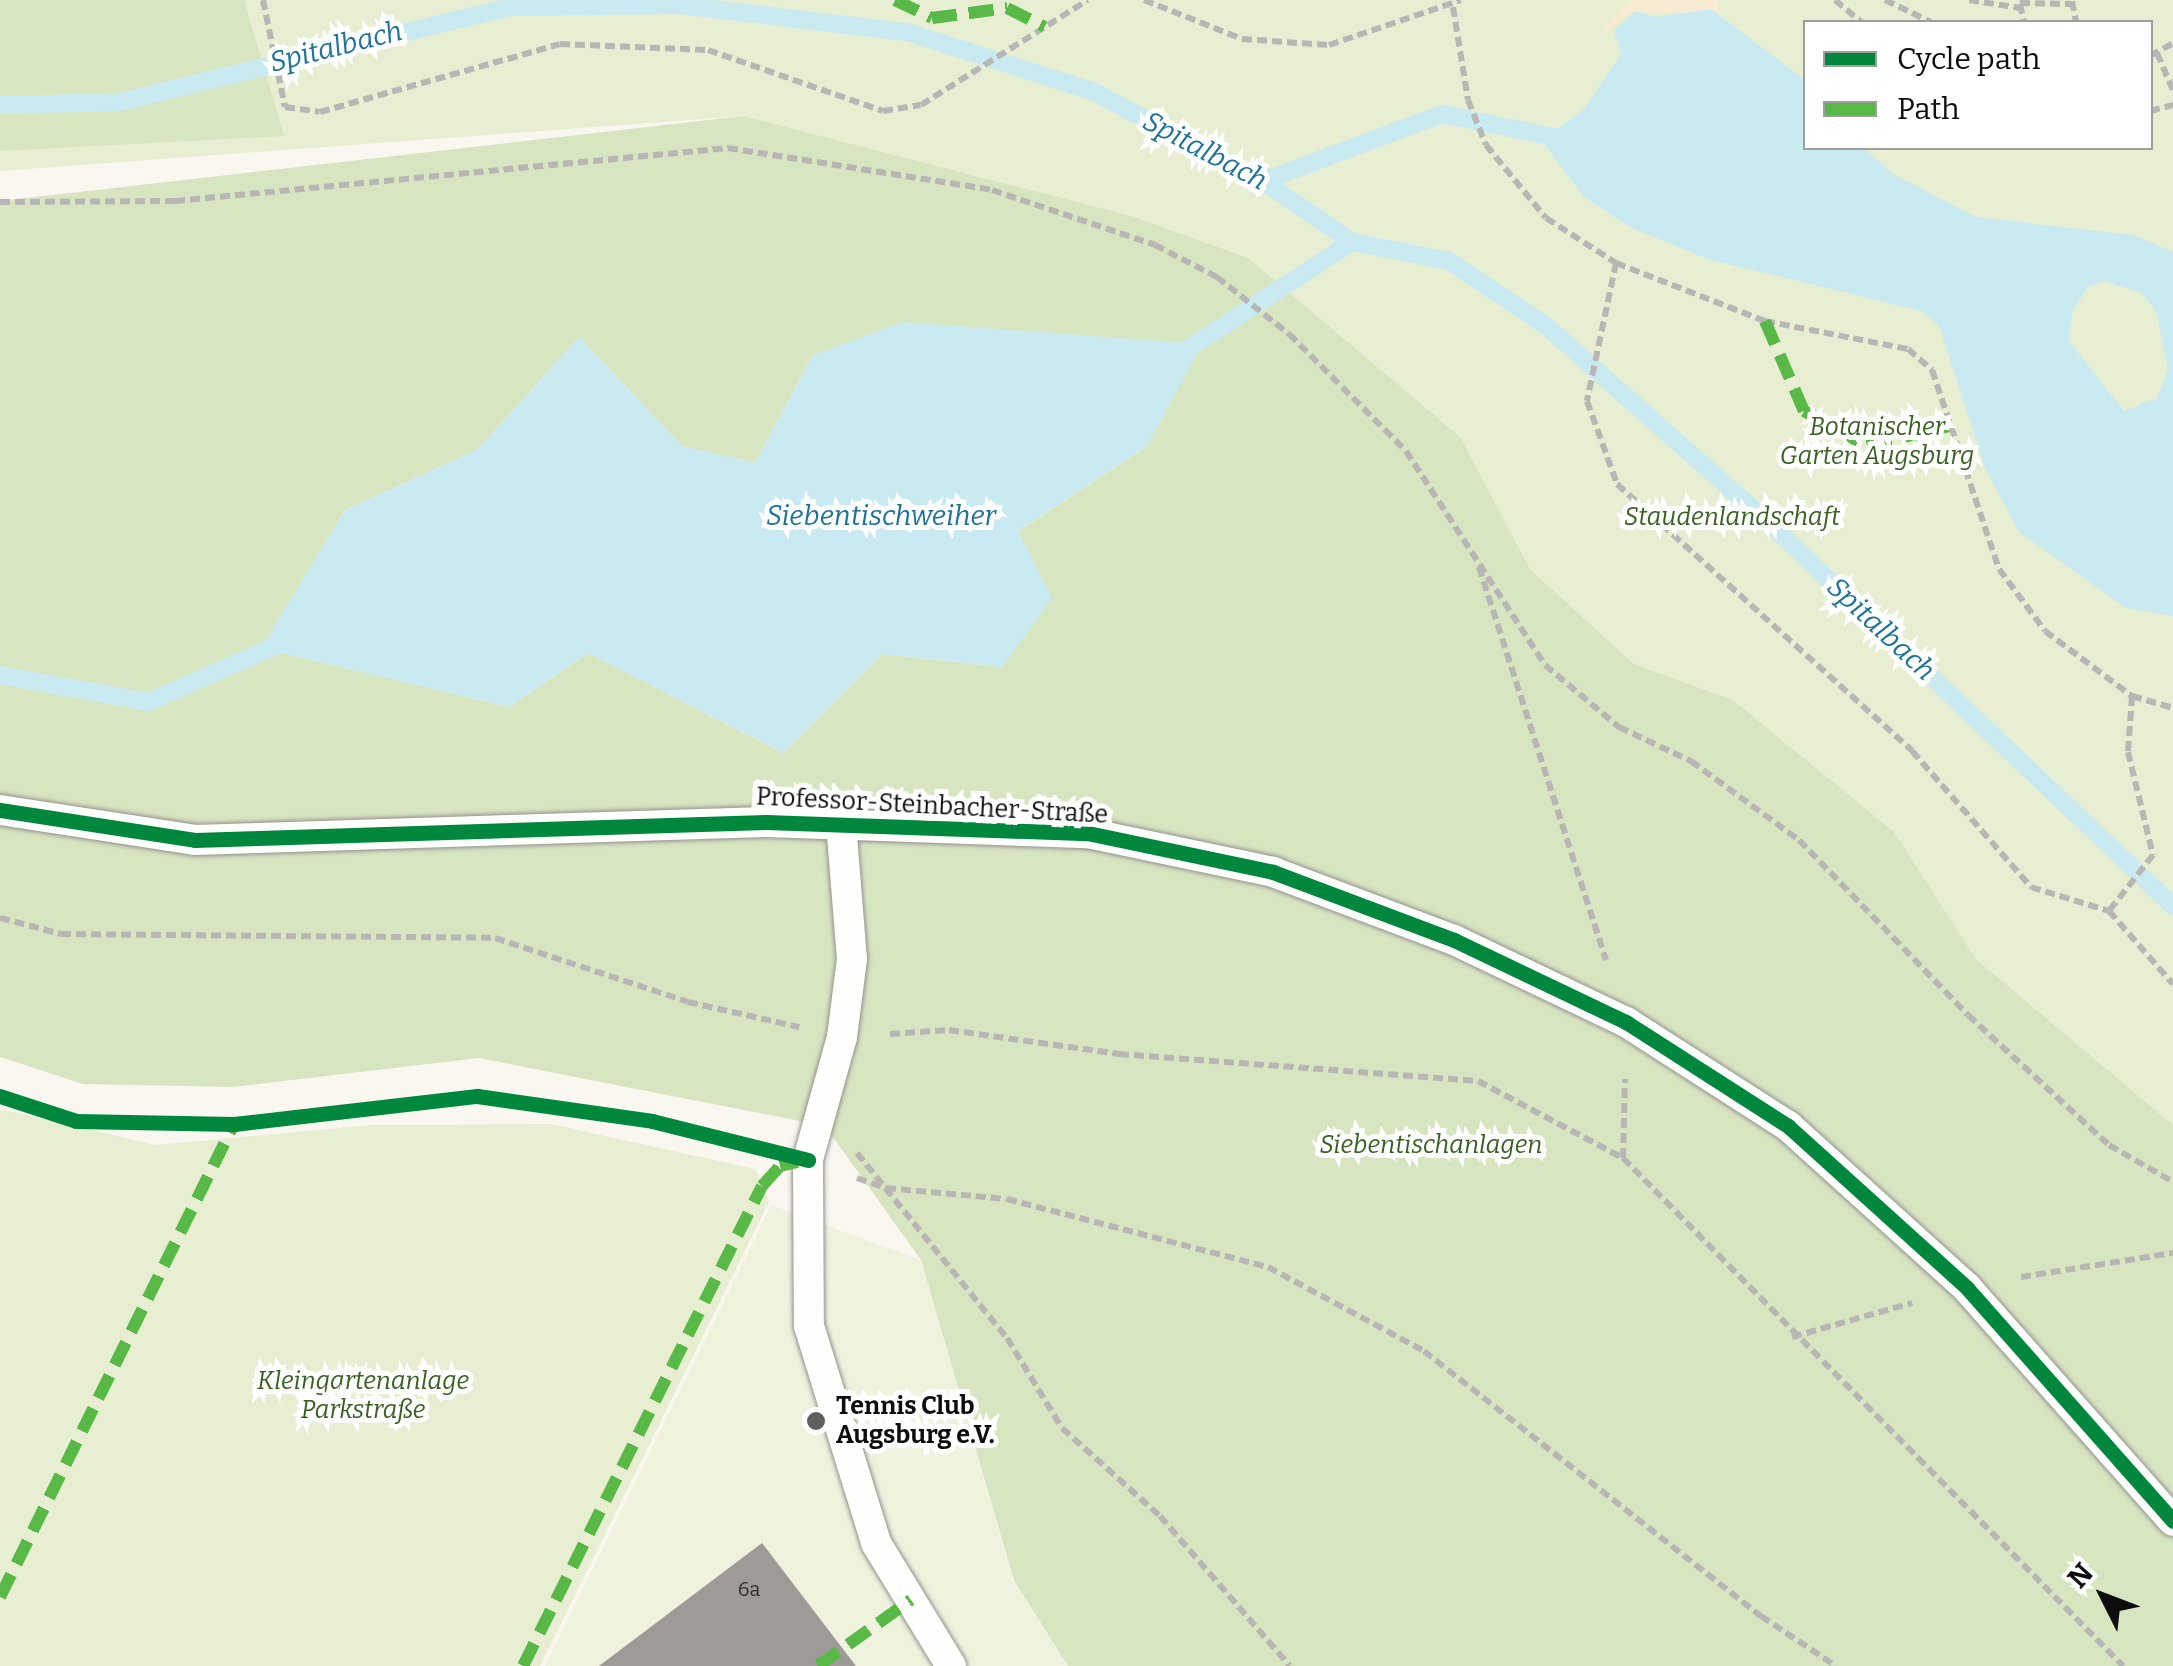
<!DOCTYPE html>
<html>
<head>
<meta charset="utf-8">
<style>
	body { margin:0 }
	#map { position:relative; width:2173px; height:1666px; overflow:hidden; background:#faf7f1; font-family:Bitter,serif }
	div>[style] { position:absolute }
	.green>* { inset:0; background:#e7eed2 }
	.forest>* { inset:0; background:#d8e5c1 }
	.sand>* { inset:0; background:#f8ebd4 }
	.pitch>* { inset:0; background:#eff2dc }
	.water>* { inset:0; background:#caeaf2 }
	.stream>* { height:18px; margin:-9px; padding:0 9px; transform-origin:9px; border-radius:9px; background:#caeaf2 }
	.building>* { inset:0; background:#9d9a97 }
	.path>* { height:6px; margin-top:-3px; transform-origin:0; background:repeating-linear-gradient(90deg,#b8b7b6 0 10px,transparent 0 15px) }
	.roads { filter:drop-shadow(0 0 2px #949290) drop-shadow(0 0 2px #949290) }
	.lane>* { height:30px; margin:-15px; padding:0 15px; transform-origin:15px; border-radius:15px; background:#fefefd }
	.quiet>* { height:12px; margin-top:-6px; transform-origin:0; background:repeating-linear-gradient(90deg,#58b947 0 25px,transparent 0 37px) }
	.cycleway>* { height:15px; margin:-7.5px; padding:0 7.5px; transform-origin:7.5px; border-radius:7.5px; background:#00873e }
	.dots>* { width:28px; height:28px; translate:-50% -50%; box-sizing:border-box; border:5px solid #fff; border-radius:50% }
	span { translate:-50% -50%; white-space:nowrap; text-align:center; line-height:1.15; -webkit-text-stroke:10px #fff; paint-order:stroke }
	.number-label { font-size:20px; color:#313030 }
	.number-label span { -webkit-text-stroke-width:0 }
	.park-label { font-size:25px; color:#376021; font-style:italic }
	.street-label { font-size:25px; color:#0d0d0d }
	.poi-label { font-size:25px; color:#0d0d0d; font-weight:700 }
	.left { translate:0 -50%; text-align:left }
	.water-label { font-size:28px; color:#1e7296; font-style:italic }
	.legend { position:absolute; left:1803px; top:20px; width:350px; height:130px; box-sizing:border-box; background:#fff; border:2px solid #9e9e9e; margin:0; padding:12px 18px; list-style:none; font-size:30px; color:#0d0d0d }
	.legend li { display:flex; align-items:center; gap:20px; height:50px }
	.legend b { width:50px; border:2px solid #9e9e9e }
	.north { position:absolute; left:2053px; top:1546px; width:100px; height:100px; -webkit-text-stroke:8px #fff; paint-order:stroke; rotate:312deg; font-size:28px; font-weight:700; line-height:40px; text-align:center; color:#0d0d0d }
	.north::after { content:''; display:block; margin:auto; width:35px; height:45px; background:#0d0d0d; clip-path:polygon(50% 0,100% 100%,50% 72%,0 100%) }
</style>
</head>
<body>
<div id="map">
	<div class="green">
		<div style="clip-path:polygon(evenodd,0 0,2173px 0,2173px 1125px,1976px 959px,1922px 876px,1839px 787px,1733px 700px,1634px 664px,1530px 569px,1459px 437px,743px 116px,0 171px,0 0,1806px 22px,2150px 22px,2150px 148px,1806px 148px,1806px 22px)"></div>
		<div style="clip-path:polygon(0 1109px,156px 1145px,371px 1125px,551px 1124px,755px 1169px,769px 1202px,540px 1666px,0 1666px)"></div>
	</div>
	<div class="forest">
		<div style="clip-path:polygon(0 0,244px 0,284px 136px,0 151px)"></div>
		<div style="clip-path:polygon(evenodd,743px 116px,1131px 216px,1248px 258px,1460px 437px,1530px 569px,1634px 664px,1733px 700px,1894px 832px,1976px 959px,2173px 1125px,2173px 1666px,1068px 1666px,1014px 1581px,921px 1260px,825px 1126px,479px 1058px,232px 1087px,83px 1084px,0 1057px,0 201px,743px 116px,579px 337px,682px 446px,755px 463px,813px 355px,1147px 446px,1017px 532px,1002px 667px,882px 654px,783px 753px,588px 653px,509px 707px,262px 648px,345px 510px,477px 450px,579px 337px)"></div>
	</div>
	<div class="sand">
		<div style="clip-path:polygon(1629px 0,1718px 0,1720px 14px,1635px 11px,1596px 37px)"></div>
	</div>
	<div class="pitch">
		<div style="clip-path:polygon(771px 1205px,921px 1260px,1013px 1581px,1068px 1666px,545px 1666px)"></div>
	</div>
	<div class="water">
		<div style="clip-path:polygon(evenodd,1711px 9px,1805px 80px,1806px 148px,1863px 148px,1895px 175px,1976px 217px,2134px 235px,2173px 252px,2173px 616px,2126px 608px,2019px 532px,1986px 470px,1939px 326px,1921px 311px,1708px 259px,1631px 228px,1583px 196px,1542px 141px,1584px 109px,1621px 54px,1614px 31px,1635px 11px,1657px 17px,1711px 9px,2105px 281px,2141px 293px,2156px 311px,2168px 370px,2157px 398px,2124px 411px,2069px 341px,2073px 310px,2088px 287px,2105px 281px)"></div>
		<div style="clip-path:polygon(903px 322px,1202px 344px,1147px 446px,1018px 531px,1052px 598px,1002px 667px,882px 654px,783px 753px,588px 653px,509px 707px,261px 648px,345px 510px,477px 450px,579px 337px,682px 446px,755px 463px,813px 355px)"></div>
	</div>
	<div class="stream">
		<div style="left:0;top:105px;width:120px;rotate:-1.4deg"></div>
		<div style="left:120px;top:102px;width:402px;rotate:-13.7deg"></div>
		<div style="left:511px;top:7px;width:168px;rotate:-0.7deg"></div>
		<div style="left:679px;top:5px;width:230px;rotate:6.8deg"></div>
		<div style="left:907px;top:32px;width:194px;rotate:17.7deg"></div>
		<div style="left:1092px;top:91px;width:193px;rotate:27.8deg"></div>
		<div style="left:1263px;top:181px;width:108px;rotate:34.4deg"></div>
		<div style="left:1352px;top:242px;width:99px;rotate:11.1deg"></div>
		<div style="left:1449px;top:261px;width:115px;rotate:33.7deg"></div>
		<div style="left:1545px;top:325px;width:300px;rotate:41.5deg"></div>
		<div style="left:1770px;top:524px;width:555px;rotate:43.47deg"></div>
		<div style="left:1263px;top:181px;width:191px;rotate:-20.5deg"></div>
		<div style="left:1442px;top:114px;width:125px;rotate:11.6deg"></div>
		<div style="left:1181px;top:353px;width:204px;rotate:-33deg"></div>
		<div style="left:0;top:675px;width:150px;rotate:10.3deg"></div>
		<div style="left:148px;top:702px;width:149px;rotate:-23.8deg"></div>
	</div>
	<div class="building">
		<div style="clip-path:polygon(762px 1543px,856px 1666px,599px 1666px)"></div>
	</div>
	<div class="path">
		<div style="left:263px;top:0;width:109px;rotate:78.4deg"></div>
		<div style="left:285px;top:107px;width:35px;rotate:8deg"></div>
		<div style="left:320px;top:112px;width:249px;rotate:-15.8deg"></div>
		<div style="left:560px;top:44px;width:148px;rotate:2.3deg"></div>
		<div style="left:708px;top:50px;width:185px;rotate:19.2deg"></div>
		<div style="left:883px;top:111px;width:38px;rotate:-9deg"></div>
		<div style="left:921px;top:105px;width:197px;rotate:-32.2deg"></div>
		<div style="left:1144px;top:0;width:105px;rotate:21.7deg"></div>
		<div style="left:1242px;top:39px;width:87px;rotate:3.9deg"></div>
		<div style="left:1329px;top:45px;width:139px;rotate:-18.8deg"></div>
		<div style="left:1835px;top:0;width:34px;rotate:40deg"></div>
		<div style="left:1885px;top:0;width:51px;rotate:25.6deg"></div>
		<div style="left:1969px;top:0;width:52px;rotate:8.9deg"></div>
		<div style="left:2072px;top:1px;width:21px;rotate:79deg"></div>
		<div style="left:2020px;top:3px;width:52px;rotate:1.1deg"></div>
		<div style="left:2020px;top:4px;width:18px;rotate:77deg"></div>
		<div style="left:1453px;top:7px;width:94px;rotate:80.8deg"></div>
		<div style="left:1468px;top:100px;width:48px;rotate:68.2deg"></div>
		<div style="left:1486px;top:145px;width:94px;rotate:50.6deg"></div>
		<div style="left:1546px;top:218px;width:83px;rotate:32.7deg"></div>
		<div style="left:1616px;top:263px;width:160px;rotate:21.3deg"></div>
		<div style="left:1765px;top:321px;width:146px;rotate:11.1deg"></div>
		<div style="left:1908px;top:349px;width:32px;rotate:41deg"></div>
		<div style="left:1932px;top:370px;width:210px;rotate:71.4deg"></div>
		<div style="left:1999px;top:569px;width:77px;rotate:53.4deg"></div>
		<div style="left:2045px;top:631px;width:109px;rotate:36.8deg"></div>
		<div style="left:2132px;top:696px;width:43px;rotate:16.3deg"></div>
		<div style="left:2157px;top:53px;width:40px;rotate:66.6deg"></div>
		<div style="left:2150px;top:56px;width:26px;rotate:-29deg"></div>
		<div style="left:2150px;top:111px;width:24px;rotate:-15deg"></div>
		<div style="left:0;top:202px;width:175px;rotate:-0.3deg"></div>
		<div style="left:175px;top:201px;width:556px;rotate:-5.47deg"></div>
		<div style="left:728px;top:148px;width:267px;rotate:9deg"></div>
		<div style="left:992px;top:190px;width:172px;rotate:18.6deg"></div>
		<div style="left:1155px;top:245px;width:70px;rotate:27.3deg"></div>
		<div style="left:1217px;top:277px;width:92px;rotate:38.4deg"></div>
		<div style="left:1289px;top:334px;width:165px;rotate:45deg"></div>
		<div style="left:1406px;top:451px;width:255px;rotate:57deg"></div>
		<div style="left:1545px;top:665px;width:97px;rotate:40deg"></div>
		<div style="left:1619px;top:727px;width:80px;rotate:25.3deg"></div>
		<div style="left:1691px;top:761px;width:134px;rotate:36.2deg"></div>
		<div style="left:1799px;top:840px;width:243px;rotate:46deg"></div>
		<div style="left:1968px;top:1015px;width:192px;rotate:42.7deg"></div>
		<div style="left:2109px;top:1145px;width:74px;rotate:30deg"></div>
		<div style="left:1616px;top:263px;width:141px;rotate:101.9deg"></div>
		<div style="left:1587px;top:401px;width:88px;rotate:70.1deg"></div>
		<div style="left:1617px;top:484px;width:398px;rotate:42.1deg"></div>
		<div style="left:1912px;top:751px;width:181px;rotate:48.8deg"></div>
		<div style="left:2031px;top:887px;width:82px;rotate:17.1deg"></div>
		<div style="left:1479px;top:567px;width:413px;rotate:72.1deg"></div>
		<div style="left:2132px;top:696px;width:56px;rotate:94.1deg"></div>
		<div style="left:2128px;top:752px;width:106px;rotate:76.4deg"></div>
		<div style="left:2153px;top:855px;width:71px;rotate:128.2deg"></div>
		<div style="left:2109px;top:911px;width:97px;rotate:48.8deg"></div>
		<div style="left:0;top:918px;width:63px;rotate:14.7deg"></div>
		<div style="left:61px;top:934px;width:434px;rotate:0.5deg"></div>
		<div style="left:495px;top:938px;width:203px;rotate:18.3deg"></div>
		<div style="left:688px;top:1002px;width:114px;rotate:12.7deg"></div>
		<div style="left:890px;top:1034px;width:59px;rotate:-3.9deg"></div>
		<div style="left:949px;top:1030px;width:172px;rotate:8deg"></div>
		<div style="left:1119px;top:1054px;width:360px;rotate:4.3deg"></div>
		<div style="left:1478px;top:1081px;width:164px;rotate:28deg"></div>
		<div style="left:1623px;top:1158px;width:713px;rotate:45.45deg"></div>
		<div style="left:857px;top:1153px;width:238px;rotate:51deg"></div>
		<div style="left:1007px;top:1338px;width:105px;rotate:58.6deg"></div>
		<div style="left:1062px;top:1428px;width:132px;rotate:41.9deg"></div>
		<div style="left:1160px;top:1516px;width:198px;rotate:49.1deg"></div>
		<div style="left:1623px;top:1158px;width:79px;rotate:-88.5deg"></div>
		<div style="left:857px;top:1178px;width:31px;rotate:19deg"></div>
		<div style="left:886px;top:1188px;width:121px;rotate:5.2deg"></div>
		<div style="left:1007px;top:1199px;width:270px;rotate:14.6deg"></div>
		<div style="left:1268px;top:1267px;width:177px;rotate:28.3deg"></div>
		<div style="left:1424px;top:1351px;width:429px;rotate:38.2deg"></div>
		<div style="left:1761px;top:1616px;width:90px;rotate:33.7deg"></div>
		<div style="left:2021px;top:1277px;width:154px;rotate:-9deg"></div>
		<div style="left:1792px;top:1337px;width:125px;rotate:-15.8deg"></div>
	</div>
	<div class="roads">
		<div class="lane">
			<div style="left:0;top:810px;width:197px;rotate:8.7deg"></div>
			<div style="left:195px;top:840px;width:571px;rotate:-1.81deg"></div>
			<div style="left:766px;top:822px;width:321px;rotate:2deg"></div>
			<div style="left:1087px;top:833px;width:190px;rotate:11.8deg"></div>
			<div style="left:1273px;top:872px;width:193px;rotate:20.6deg"></div>
			<div style="left:1454px;top:940px;width:191px;rotate:25.5deg"></div>
			<div style="left:1626px;top:1022px;width:193px;rotate:32.7deg"></div>
			<div style="left:1788px;top:1126px;width:241px;rotate:42.1deg"></div>
			<div style="left:1967px;top:1288px;width:311px;rotate:48.5deg"></div>
			<div style="left:841px;top:823px;width:136px;rotate:85.4deg"></div>
			<div style="left:852px;top:959px;width:79px;rotate:97.3deg"></div>
			<div style="left:842px;top:1037px;width:128px;rotate:105.5deg"></div>
			<div style="left:808px;top:1160px;width:166px;rotate:89.7deg"></div>
			<div style="left:809px;top:1326px;width:227px;rotate:72.8deg"></div>
			<div style="left:876px;top:1543px;width:144px;rotate:58.6deg"></div>
		</div>
	</div>
	<div class="quiet">
		<div style="left:895px;top:0;width:41px;rotate:25.9deg"></div>
		<div style="left:932px;top:18px;width:76px;rotate:-7.6deg"></div>
		<div style="left:1007px;top:8px;width:42px;rotate:26.6deg"></div>
		<div style="left:1765px;top:321px;width:98px;rotate:66.6deg"></div>
		<div style="left:1804px;top:411px;width:72px;rotate:29.1deg"></div>
		<div style="left:1867px;top:446px;width:84px;rotate:-13.7deg"></div>
		<div style="left:0;top:1597px;width:528px;rotate:-63.68deg"></div>
		<div style="left:523px;top:1666px;width:536px;rotate:-63.53deg"></div>
		<div style="left:762px;top:1186px;width:27px;rotate:-48deg"></div>
		<div style="left:780px;top:1166px;width:18px;rotate:-13deg"></div>
		<div style="left:818px;top:1666px;width:114px;rotate:-35.4deg"></div>
	</div>
	<div class="cycleway">
		<div style="left:0;top:810px;width:197px;rotate:8.7deg"></div>
		<div style="left:195px;top:840px;width:571px;rotate:-1.81deg"></div>
		<div style="left:766px;top:822px;width:321px;rotate:2deg"></div>
		<div style="left:1087px;top:833px;width:190px;rotate:11.8deg"></div>
		<div style="left:1273px;top:872px;width:193px;rotate:20.6deg"></div>
		<div style="left:1454px;top:940px;width:191px;rotate:25.5deg"></div>
		<div style="left:1626px;top:1022px;width:193px;rotate:32.7deg"></div>
		<div style="left:1788px;top:1126px;width:241px;rotate:42.1deg"></div>
		<div style="left:1967px;top:1288px;width:311px;rotate:48.5deg"></div>
		<div style="left:0;top:1096px;width:80px;rotate:18.2deg"></div>
		<div style="left:76px;top:1121px;width:158px;rotate:1.1deg"></div>
		<div style="left:234px;top:1124px;width:245px;rotate:-6.6deg"></div>
		<div style="left:477px;top:1096px;width:177px;rotate:8.1deg"></div>
		<div style="left:652px;top:1121px;width:161px;rotate:14deg"></div>
	</div>
	<div class="dots">
		<div style="left:816px;top:1421px;background:#605f5d"></div>
	</div>
	<div class="number-label">
		<span style="left:749px;top:1589px">6a</span>
	</div>
	<div class="park-label">
		<span style="left:1877px;top:442px">Botanischer<br>Garten Augsburg</span>
		<span style="left:1732px;top:517px">Staudenlandschaft</span>
		<span style="left:1431px;top:1145px">Siebentischanlagen</span>
		<span style="left:363px;top:1396px">Kleingartenanlage<br>Parkstraße</span>
	</div>
	<div class="street-label">
		<span style="left:932px;top:806px;rotate:3deg">Professor-Steinbacher-Straße</span>
	</div>
	<div class="poi-label">
		<span class="left" style="left:836px;top:1421px">Tennis Club<br>Augsburg e.V.</span>
	</div>
	<div class="water-label">
		<span style="left:336px;top:47px;rotate:-14deg">Spitalbach</span>
		<span style="left:1205px;top:151px;rotate:28deg">Spitalbach</span>
		<span style="left:881px;top:516px">Siebentischweiher</span>
		<span style="left:1881px;top:629px;rotate:43deg">Spitalbach</span>
	</div>
	<ul class="legend">
	<li><b style="height:12px;background:#00873e"></b>Cycle path</li>
	<li><b style="height:12px;background:#58b947"></b>Path</li>
	</ul>
	<div class="north">N</div>
</div>
</body>
</html>
